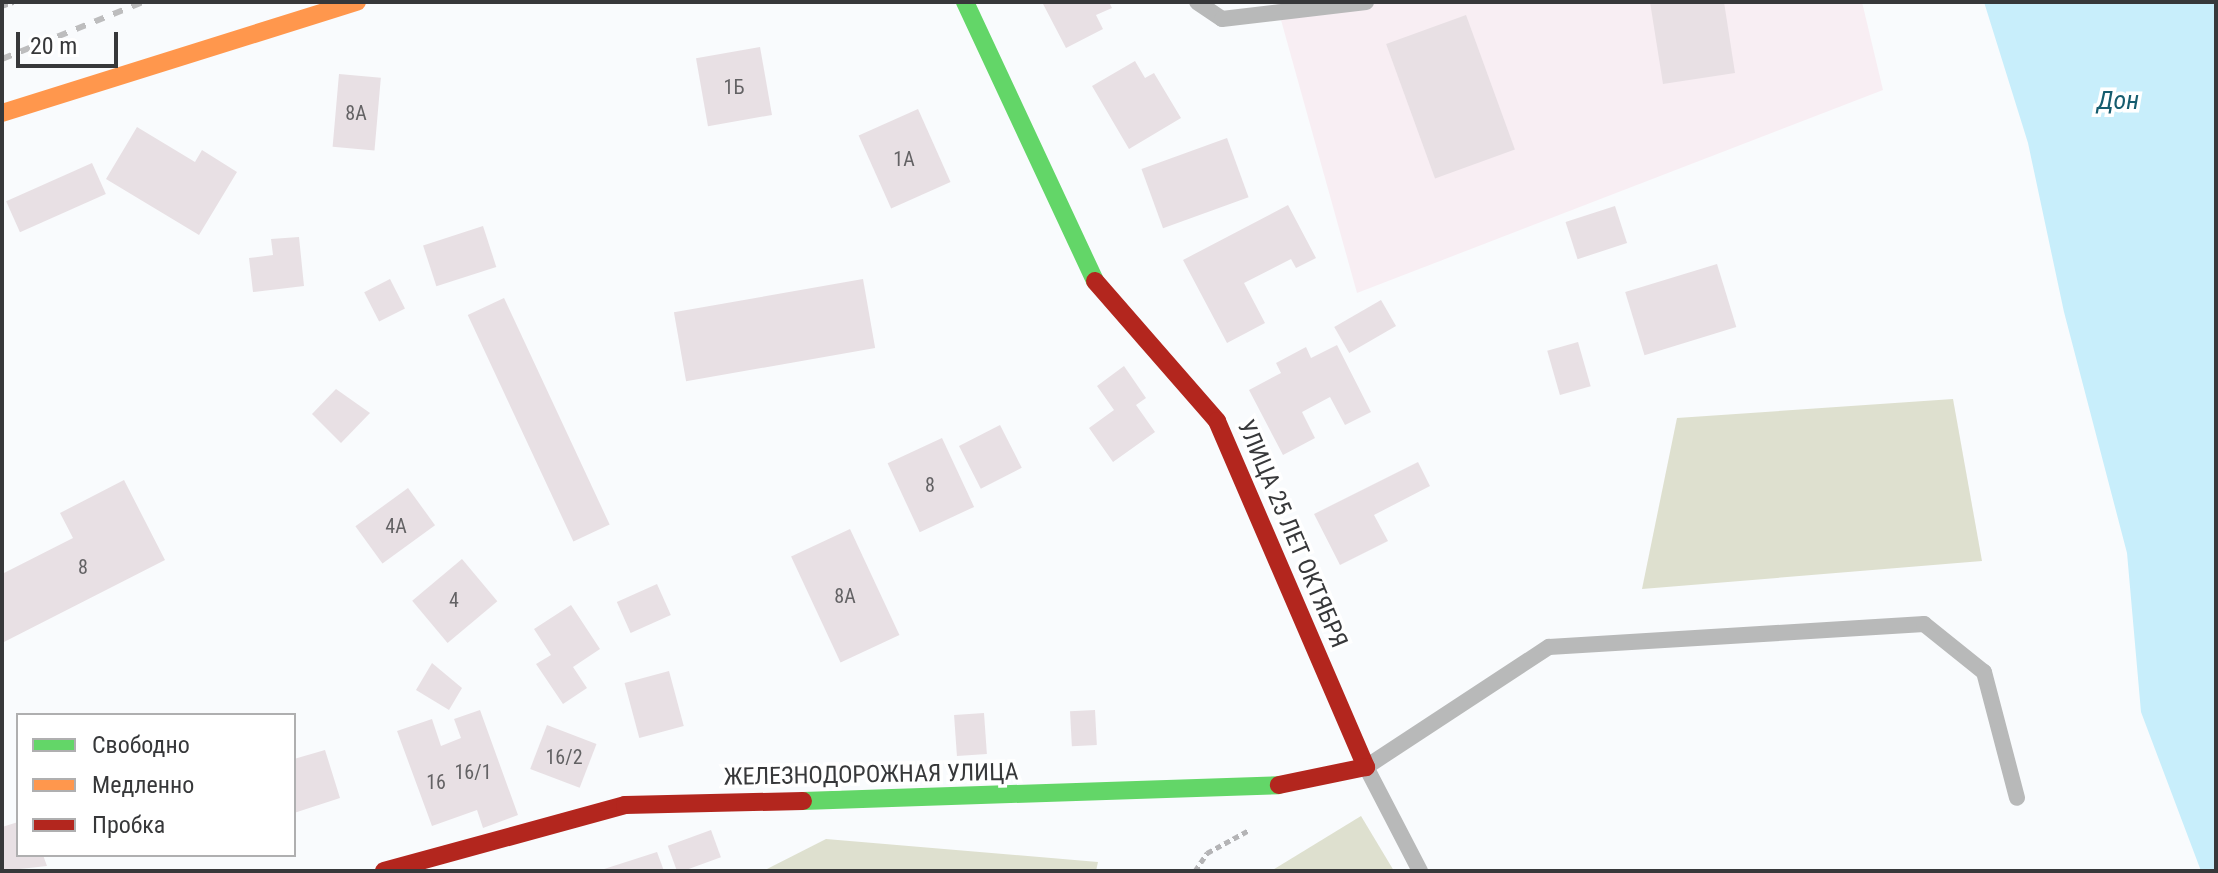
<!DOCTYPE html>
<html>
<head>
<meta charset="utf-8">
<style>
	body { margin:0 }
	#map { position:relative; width:2218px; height:873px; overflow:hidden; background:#f9fbfd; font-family:"Roboto Condensed",sans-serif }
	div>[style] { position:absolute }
	.industrial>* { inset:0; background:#f8eef3 }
	.green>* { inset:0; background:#dee0cf }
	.water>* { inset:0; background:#c8eefb }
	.building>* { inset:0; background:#e8e0e4; transform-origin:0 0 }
	.path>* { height:5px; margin-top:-2.5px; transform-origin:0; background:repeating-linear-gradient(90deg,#b4b4b6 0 6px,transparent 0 10px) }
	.lane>* { height:16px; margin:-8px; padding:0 8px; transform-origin:8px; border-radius:8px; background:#b8b9b9 }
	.fast>* { height:18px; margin:-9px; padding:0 9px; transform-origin:9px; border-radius:9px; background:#63d668 }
	.slow>* { height:18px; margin:-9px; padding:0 9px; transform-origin:9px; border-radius:9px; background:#ff974d }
	.jam>* { height:18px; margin:-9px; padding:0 9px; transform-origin:9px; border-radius:9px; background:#b3261e }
	.rail>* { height:6px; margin-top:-3px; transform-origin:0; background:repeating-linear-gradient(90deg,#bdbdbe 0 10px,transparent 0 20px) }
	span { translate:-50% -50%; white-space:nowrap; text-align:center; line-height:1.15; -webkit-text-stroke:7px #fff; paint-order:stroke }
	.number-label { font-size:20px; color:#636264 }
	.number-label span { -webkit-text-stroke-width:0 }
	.street-label { font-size:24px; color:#37383a }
	.water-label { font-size:26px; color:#155c6e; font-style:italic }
	.frame { position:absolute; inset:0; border:4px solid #37383a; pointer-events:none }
	.legend { position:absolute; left:16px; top:713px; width:280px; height:144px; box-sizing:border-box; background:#fff; border:2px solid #afafb0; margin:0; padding:10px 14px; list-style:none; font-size:24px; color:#37383a }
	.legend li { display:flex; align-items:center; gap:16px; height:40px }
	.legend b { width:40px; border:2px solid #afafb0 }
	.scale { position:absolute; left:16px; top:32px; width:102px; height:36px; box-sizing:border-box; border:4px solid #37383a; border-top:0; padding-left:10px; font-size:24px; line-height:28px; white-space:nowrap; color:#37383a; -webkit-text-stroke:6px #fff; paint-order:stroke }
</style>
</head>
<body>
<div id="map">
	<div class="industrial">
		<div style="clip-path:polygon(1276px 2px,1862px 2px,1883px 90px,1357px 293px)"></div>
	</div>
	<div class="green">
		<div style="clip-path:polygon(1953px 399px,1982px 561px,1642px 589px,1677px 418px)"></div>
		<div style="clip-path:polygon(1361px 816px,1394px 871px,1271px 871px)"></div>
		<div style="clip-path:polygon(826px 839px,1098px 862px,1096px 871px,763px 871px)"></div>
	</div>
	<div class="water">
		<div style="clip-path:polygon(1984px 2px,2216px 2px,2216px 871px,2201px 871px,2141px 712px,2127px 553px,2064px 312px,2028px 143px)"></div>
	</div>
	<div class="building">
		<div style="clip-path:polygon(1042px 2px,1109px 2px,1112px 8px,1096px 15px,1103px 29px,1066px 48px)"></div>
		<div style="clip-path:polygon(1650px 2px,1724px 2px,1735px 73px,1663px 84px)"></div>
		<div style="left:1466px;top:15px;width:143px;height:85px;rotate:70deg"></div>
		<div style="left:760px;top:47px;width:69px;height:65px;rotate:80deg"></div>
		<div style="clip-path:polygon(1135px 61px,1145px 78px,1154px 73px,1181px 118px,1129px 149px,1092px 86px)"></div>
		<div style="left:339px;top:74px;width:42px;height:73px;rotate:5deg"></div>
		<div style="left:918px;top:109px;width:80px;height:65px;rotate:66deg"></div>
		<div style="clip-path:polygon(137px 127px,195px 162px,202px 150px,237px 172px,199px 235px,106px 179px)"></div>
		<div style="left:1227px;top:138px;width:63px;height:91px;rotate:70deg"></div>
		<div style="left:92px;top:163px;width:34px;height:94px;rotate:66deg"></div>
		<div style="clip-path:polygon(1288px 205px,1316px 258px,1296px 268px,1291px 259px,1244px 283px,1265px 323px,1227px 343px,1183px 260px)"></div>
		<div style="left:1615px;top:206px;width:39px;height:52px;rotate:72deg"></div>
		<div style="left:483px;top:226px;width:43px;height:63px;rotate:72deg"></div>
		<div style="clip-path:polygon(299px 237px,304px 286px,253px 292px,249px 258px,273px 255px,271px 239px)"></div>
		<div style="left:1717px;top:264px;width:66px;height:96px;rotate:73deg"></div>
		<div style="left:390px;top:279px;width:33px;height:29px;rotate:63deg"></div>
		<div style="left:863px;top:279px;width:70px;height:192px;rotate:80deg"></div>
		<div style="left:504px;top:298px;width:250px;height:40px;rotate:65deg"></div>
		<div style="left:1381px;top:300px;width:30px;height:54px;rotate:60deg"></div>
		<div style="left:1578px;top:342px;width:46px;height:32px;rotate:74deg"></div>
		<div style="clip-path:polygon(1337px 345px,1371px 412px,1345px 425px,1330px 397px,1302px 412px,1315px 438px,1283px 455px,1249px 390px,1281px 373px,1276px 363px,1306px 347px,1311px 358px)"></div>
		<div style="clip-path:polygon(1124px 366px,1146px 398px,1136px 405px,1155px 432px,1113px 462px,1089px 428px,1114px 410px,1097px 386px)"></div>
		<div style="clip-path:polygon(336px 389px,370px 413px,341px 443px,312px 414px)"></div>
		<div style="left:1000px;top:425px;width:48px;height:46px;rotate:63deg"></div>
		<div style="left:942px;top:438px;width:76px;height:60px;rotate:65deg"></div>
		<div style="clip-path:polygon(1418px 462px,1430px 486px,1374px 515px,1388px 541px,1340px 565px,1314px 514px)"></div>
		<div style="clip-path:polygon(124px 480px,165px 560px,2px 643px,2px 574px,73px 538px,60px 513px)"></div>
		<div style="left:408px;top:488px;width:46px;height:65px;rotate:54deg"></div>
		<div style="left:850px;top:529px;width:117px;height:65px;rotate:65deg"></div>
		<div style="left:462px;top:559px;width:55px;height:65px;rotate:50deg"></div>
		<div style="left:657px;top:584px;width:34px;height:44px;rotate:66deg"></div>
		<div style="clip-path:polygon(571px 605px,600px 649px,573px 667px,587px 688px,563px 704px,536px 664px,551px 655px,534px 629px)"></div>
		<div style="clip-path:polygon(432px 663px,462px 688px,449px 710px,416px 690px)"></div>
		<div style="left:669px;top:671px;width:57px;height:46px;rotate:75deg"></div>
		<div style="clip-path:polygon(480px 710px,518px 815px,483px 828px,477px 810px,432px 826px,397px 731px,432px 719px,441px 746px,461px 738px,454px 719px)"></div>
		<div style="left:1095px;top:710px;width:35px;height:25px;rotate:87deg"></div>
		<div style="left:984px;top:713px;width:41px;height:30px;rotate:86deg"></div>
		<div style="left:547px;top:725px;width:53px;height:47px;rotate:21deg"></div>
		<div style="clip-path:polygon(325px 750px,340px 798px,294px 813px,294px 759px)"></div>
		<div style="clip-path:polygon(18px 822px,18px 855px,43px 855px,47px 866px,2px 871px,2px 827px)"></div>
		<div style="left:711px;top:830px;width:29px;height:46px;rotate:70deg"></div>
		<div style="clip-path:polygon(657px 852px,664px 871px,601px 871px,601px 870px)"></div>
	</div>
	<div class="path">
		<div style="left:2px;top:6px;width:12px;rotate:-20deg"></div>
		<div style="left:1195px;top:871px;width:22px;rotate:-56deg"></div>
		<div style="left:1207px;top:853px;width:48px;rotate:-28.7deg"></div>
	</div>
	<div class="lane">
		<div style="left:1197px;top:2px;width:30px;rotate:34deg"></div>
		<div style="left:1222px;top:19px;width:145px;rotate:-6.7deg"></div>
		<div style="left:1420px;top:871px;width:117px;rotate:-117.4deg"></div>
		<div style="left:1366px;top:767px;width:219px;rotate:-33.3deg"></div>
		<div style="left:1549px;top:647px;width:376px;rotate:-3.5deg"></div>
		<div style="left:1924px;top:624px;width:77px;rotate:38.7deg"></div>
		<div style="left:1984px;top:672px;width:130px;rotate:75.3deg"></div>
	</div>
	<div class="fast">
		<div style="left:965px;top:2px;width:308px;rotate:65deg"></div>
		<div style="left:803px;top:801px;width:476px;rotate:-1.9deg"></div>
	</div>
	<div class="slow">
		<div style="left:2px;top:113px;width:372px;rotate:-17.4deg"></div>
	</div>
	<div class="jam">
		<div style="left:1095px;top:281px;width:186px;rotate:48.9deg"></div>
		<div style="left:1217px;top:421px;width:377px;rotate:66.7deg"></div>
		<div style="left:1366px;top:767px;width:89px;rotate:168.3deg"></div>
		<div style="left:384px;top:871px;width:250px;rotate:-15.3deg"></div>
		<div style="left:625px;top:805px;width:178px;rotate:-1.3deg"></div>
	</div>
	<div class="rail">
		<div style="left:2px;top:59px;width:152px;rotate:-22deg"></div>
	</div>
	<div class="number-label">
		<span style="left:734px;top:87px">1Б</span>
		<span style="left:356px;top:113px">8А</span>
		<span style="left:904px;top:159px">1А</span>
		<span style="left:930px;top:485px">8</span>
		<span style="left:396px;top:526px">4А</span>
		<span style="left:83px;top:567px">8</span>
		<span style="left:845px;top:596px">8А</span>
		<span style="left:454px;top:600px">4</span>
		<span style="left:564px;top:757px">16/2</span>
		<span style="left:473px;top:772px">16/1</span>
		<span style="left:436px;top:782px">16</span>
	</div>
	<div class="street-label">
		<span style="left:1292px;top:534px;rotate:67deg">УЛИЦА 25 ЛЕТ ОКТЯБРЯ</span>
		<span style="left:871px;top:775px;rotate:-1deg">ЖЕЛЕЗНОДОРОЖНАЯ УЛИЦА</span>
	</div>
	<div class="water-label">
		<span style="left:2118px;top:101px">Дон</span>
	</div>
	<div class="frame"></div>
	<ul class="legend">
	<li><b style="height:10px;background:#63d668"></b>Свободно</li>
	<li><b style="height:10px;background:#ff974d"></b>Медленно</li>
	<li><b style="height:10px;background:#b3261e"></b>Пробка</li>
	</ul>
	<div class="scale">20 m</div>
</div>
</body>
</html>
